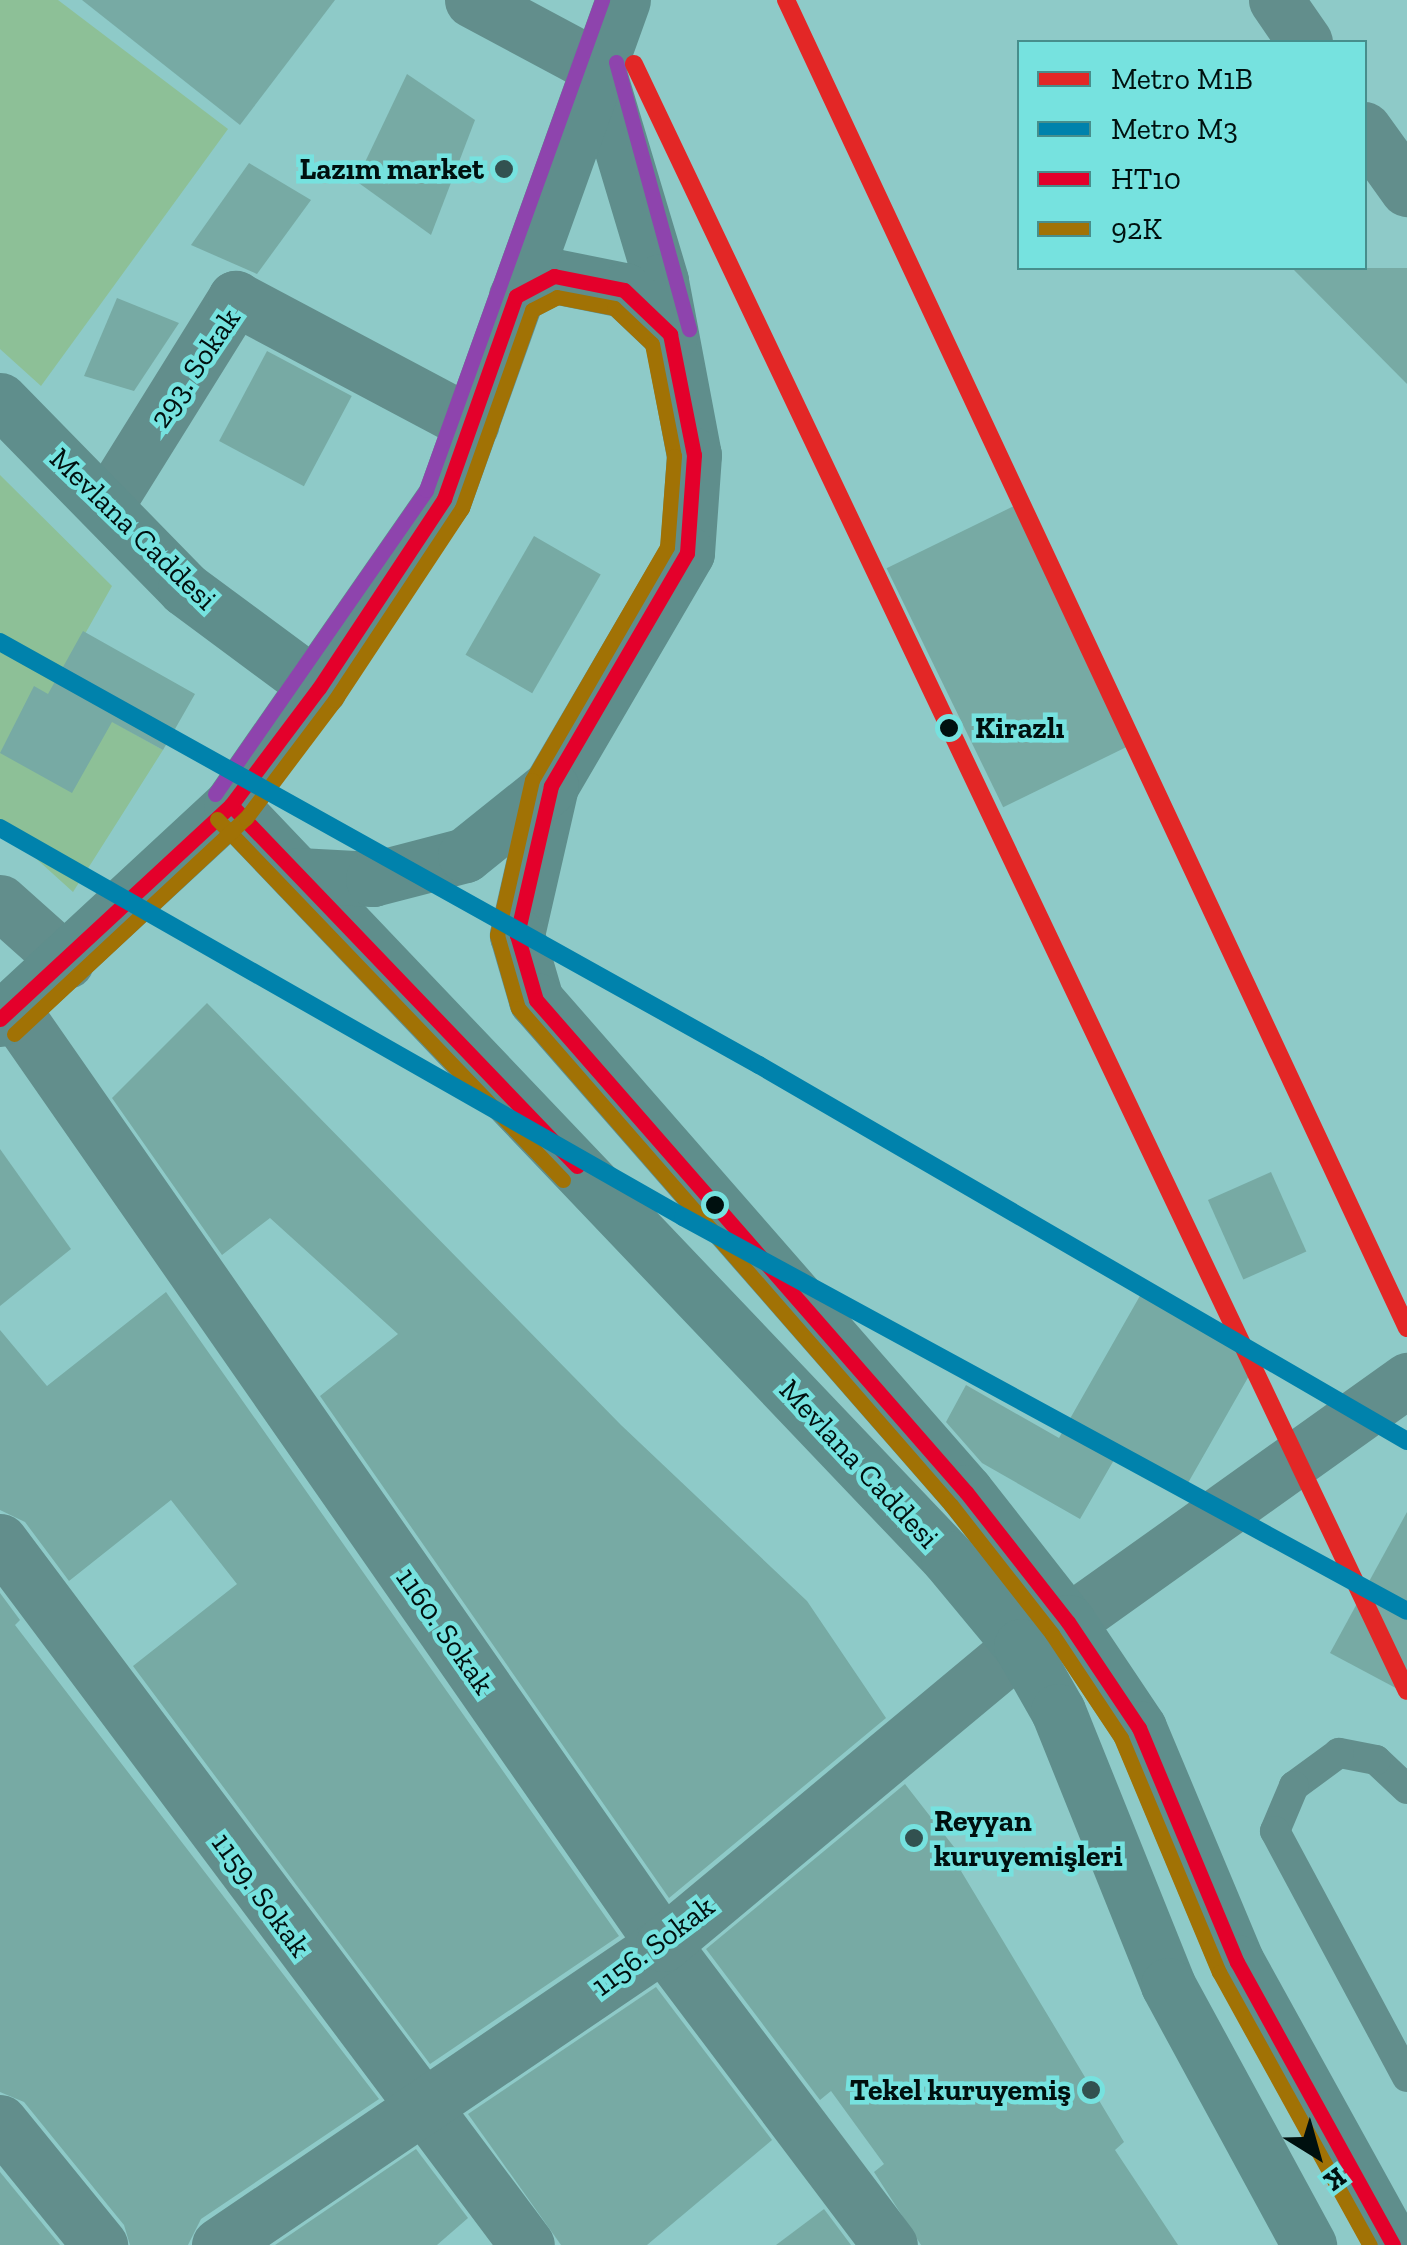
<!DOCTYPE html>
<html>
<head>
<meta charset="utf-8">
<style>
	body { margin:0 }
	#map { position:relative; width:1407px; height:2245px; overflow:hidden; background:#8ecac8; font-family:"Zilla Slab",serif }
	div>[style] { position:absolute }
	.green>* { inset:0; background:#8dc097 }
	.building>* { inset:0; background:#77aaa4; transform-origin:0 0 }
	.lane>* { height:30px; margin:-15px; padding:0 15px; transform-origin:15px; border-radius:15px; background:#628e8c }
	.street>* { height:55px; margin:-27.5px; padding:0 27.5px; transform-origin:27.5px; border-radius:27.5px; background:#628e8c }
	.secondary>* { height:55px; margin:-27.5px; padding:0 27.5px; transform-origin:27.5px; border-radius:27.5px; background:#5f8e8c }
	.bus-1>* { height:15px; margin:-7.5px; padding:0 7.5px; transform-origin:7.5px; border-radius:7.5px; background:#e4002b }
	.bus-2>* { height:15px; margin:-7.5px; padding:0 7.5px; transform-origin:7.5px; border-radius:7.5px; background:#a17205 }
	.bus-3>* { height:15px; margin:-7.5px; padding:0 7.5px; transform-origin:7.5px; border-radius:7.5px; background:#8e44ad }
	.metro-1>* { height:18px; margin:-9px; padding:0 9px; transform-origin:9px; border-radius:9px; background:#e32726 }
	.metro-2>* { height:18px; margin:-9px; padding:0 9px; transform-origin:9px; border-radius:9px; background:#0082ac }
	.dots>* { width:28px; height:28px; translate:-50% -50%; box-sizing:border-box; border:5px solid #76e2df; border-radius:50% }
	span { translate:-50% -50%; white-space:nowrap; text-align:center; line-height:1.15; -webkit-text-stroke:9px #76e2df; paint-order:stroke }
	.poi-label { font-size:30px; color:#00100f; font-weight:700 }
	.right { translate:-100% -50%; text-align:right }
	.left { translate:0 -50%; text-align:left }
	.street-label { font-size:30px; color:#00100f }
	.stop-label { font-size:30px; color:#00100f; font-weight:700 }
	.legend { position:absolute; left:1017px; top:40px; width:350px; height:230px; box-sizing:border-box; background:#76e2df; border:2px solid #478e8c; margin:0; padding:12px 18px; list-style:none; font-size:30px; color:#00100f }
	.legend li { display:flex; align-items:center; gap:20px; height:50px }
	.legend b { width:50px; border:2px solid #478e8c }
	.north { position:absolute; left:1267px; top:2105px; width:100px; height:100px; -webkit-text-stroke:8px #76e2df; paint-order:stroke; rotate:143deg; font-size:28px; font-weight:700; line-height:40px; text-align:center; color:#00100f }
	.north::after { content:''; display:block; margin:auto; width:35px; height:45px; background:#00100f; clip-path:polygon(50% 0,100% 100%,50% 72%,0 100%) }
</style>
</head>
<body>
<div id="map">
	<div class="green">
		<div style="clip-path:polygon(0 0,58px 0,228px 129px,41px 386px,0 349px)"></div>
		<div style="clip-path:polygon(0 475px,112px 586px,54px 689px,163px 750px,73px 892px,0 826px)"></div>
	</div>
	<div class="building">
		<div style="clip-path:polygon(82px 0,335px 0,240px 125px)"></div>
		<div style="clip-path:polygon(407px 74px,475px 120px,431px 235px,356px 181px)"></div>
		<div style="clip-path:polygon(249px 163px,311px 200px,257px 274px,191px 245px)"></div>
		<div style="clip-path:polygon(1292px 268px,1407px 268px,1407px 384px)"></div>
		<div style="clip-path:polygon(117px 298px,179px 323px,134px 391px,84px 376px)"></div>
		<div style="left:267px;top:351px;width:96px;height:102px;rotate:28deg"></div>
		<div style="left:1016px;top:505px;width:266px;height:144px;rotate:64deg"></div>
		<div style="left:534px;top:536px;width:77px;height:137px;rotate:30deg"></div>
		<div style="clip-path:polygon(83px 631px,195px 694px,163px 750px,112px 722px,72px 793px,0 753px,34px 686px,48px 694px)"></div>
		<div style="clip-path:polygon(207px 1003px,621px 1425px,807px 1601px,886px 1718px,669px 1898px,320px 1396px,398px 1334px,270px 1218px,222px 1255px,112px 1098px)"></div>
		<div style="clip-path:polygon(0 1149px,71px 1249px,0 1306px)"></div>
		<div style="left:1271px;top:1172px;width:87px;height:69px;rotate:66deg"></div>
		<div style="clip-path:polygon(166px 1292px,619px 1936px,430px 2064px,133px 1666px,237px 1584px,171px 1500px,69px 1581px,25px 1522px,0 1510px,0 1330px,47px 1386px)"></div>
		<div style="clip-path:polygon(1141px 1294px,1258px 1360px,1184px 1490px,1118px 1453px,1080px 1519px,982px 1463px,946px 1422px,966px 1385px,1059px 1438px)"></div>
		<div style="clip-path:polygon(1407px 1512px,1407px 1694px,1330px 1653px)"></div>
		<div style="clip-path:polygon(0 1593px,20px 1620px,15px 1625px,379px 2099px,201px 2219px,188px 2245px,130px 2245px,124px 2225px,24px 2102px,0 2092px)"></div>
		<div style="clip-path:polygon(905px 1784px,968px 1865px,961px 1871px,1124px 2142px,1115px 2150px,1178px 2245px,921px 2245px,874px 2172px,884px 2164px,831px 2091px,820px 2100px,706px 1949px)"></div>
		<div style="clip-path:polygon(656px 1987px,772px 2140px,647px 2245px,561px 2245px,468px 2114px)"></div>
		<div style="clip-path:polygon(416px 2149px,468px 2218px,437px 2245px,275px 2245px)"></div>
		<div style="clip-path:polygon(0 2172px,60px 2245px,0 2245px)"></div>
		<div style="clip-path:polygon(824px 2209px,851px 2245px,776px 2245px)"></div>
	</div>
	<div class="lane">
		<div style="left:1407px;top:1789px;width:42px;rotate:-136.9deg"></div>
		<div style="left:1376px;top:1760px;width:38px;rotate:-169deg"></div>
		<div style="left:1339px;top:1753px;width:56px;rotate:143.7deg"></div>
		<div style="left:1294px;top:1786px;width:49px;rotate:112.9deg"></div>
		<div style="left:1275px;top:1831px;width:279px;rotate:61.8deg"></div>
	</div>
	<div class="street">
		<div style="left:472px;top:0;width:142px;rotate:28.2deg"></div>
		<div style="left:1276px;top:0;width:51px;rotate:55.4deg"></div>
		<div style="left:1364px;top:129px;width:74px;rotate:54.4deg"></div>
		<div style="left:107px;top:504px;width:243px;rotate:-58.1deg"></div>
		<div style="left:235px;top:298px;width:268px;rotate:28deg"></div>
		<div style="left:0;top:902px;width:89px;rotate:41.8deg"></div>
		<div style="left:12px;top:1008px;width:1140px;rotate:55.18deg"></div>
		<div style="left:663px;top:1944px;width:377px;rotate:53deg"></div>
		<div style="left:0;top:1541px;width:879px;rotate:53.18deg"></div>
		<div style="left:0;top:2122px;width:159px;rotate:50.9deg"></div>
		<div style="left:219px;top:2245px;width:536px;rotate:-34.13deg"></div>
		<div style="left:663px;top:1944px;width:466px;rotate:-39.8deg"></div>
		<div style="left:1021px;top:1646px;width:53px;rotate:-27.1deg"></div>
		<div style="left:1068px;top:1622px;width:417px;rotate:-35.5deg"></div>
	</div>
	<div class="secondary">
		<div style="left:597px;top:67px;width:223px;rotate:73.3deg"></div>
		<div style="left:661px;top:281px;width:177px;rotate:79.3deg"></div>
		<div style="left:694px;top:455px;width:98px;rotate:94.1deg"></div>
		<div style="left:687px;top:553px;width:270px;rotate:120.3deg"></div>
		<div style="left:551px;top:786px;width:153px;rotate:102.9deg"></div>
		<div style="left:517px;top:935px;width:68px;rotate:73.7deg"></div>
		<div style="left:536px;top:1000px;width:653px;rotate:48.85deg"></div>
		<div style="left:966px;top:1492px;width:165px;rotate:51.9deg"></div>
		<div style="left:1068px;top:1622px;width:128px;rotate:56.2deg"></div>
		<div style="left:1139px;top:1728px;width:254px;rotate:67.3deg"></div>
		<div style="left:1237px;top:1962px;width:323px;rotate:61.1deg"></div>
		<div style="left:516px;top:296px;width:43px;rotate:-27.8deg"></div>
		<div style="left:554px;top:276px;width:71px;rotate:11.3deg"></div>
		<div style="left:624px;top:290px;width:64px;rotate:43.7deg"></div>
		<div style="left:0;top:400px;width:264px;rotate:45.6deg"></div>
		<div style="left:185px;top:589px;width:167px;rotate:36.5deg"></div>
		<div style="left:231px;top:805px;width:1040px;rotate:46.4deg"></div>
		<div style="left:948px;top:1558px;width:114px;rotate:50.3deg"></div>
		<div style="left:1021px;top:1646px;width:75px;rotate:60.4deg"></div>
		<div style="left:1058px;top:1711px;width:295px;rotate:68.1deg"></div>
		<div style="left:1168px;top:1985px;width:296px;rotate:61.5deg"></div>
		<div style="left:298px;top:875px;width:75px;rotate:3.1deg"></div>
		<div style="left:373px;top:879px;width:95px;rotate:-14.6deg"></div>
		<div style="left:465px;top:855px;width:110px;rotate:-38.7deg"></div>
		<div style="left:0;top:1019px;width:315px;rotate:-42.8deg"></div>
		<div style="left:231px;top:805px;width:373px;rotate:-55.2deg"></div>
		<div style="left:444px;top:499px;width:530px;rotate:-70.27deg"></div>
	</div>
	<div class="bus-1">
		<div style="left:231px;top:805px;width:500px;rotate:46.22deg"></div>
		<div style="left:0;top:1019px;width:315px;rotate:-42.8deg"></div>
		<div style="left:231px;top:805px;width:146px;rotate:-53.1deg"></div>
		<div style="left:319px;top:688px;width:227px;rotate:-56.5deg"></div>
		<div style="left:444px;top:499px;width:215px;rotate:-70.5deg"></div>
		<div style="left:516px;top:296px;width:43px;rotate:-27.8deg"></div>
		<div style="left:554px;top:276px;width:71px;rotate:11.3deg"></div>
		<div style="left:624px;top:290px;width:64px;rotate:43.7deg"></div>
		<div style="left:670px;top:334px;width:123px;rotate:78.8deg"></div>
		<div style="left:694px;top:455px;width:98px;rotate:94.1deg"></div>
		<div style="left:687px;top:553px;width:270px;rotate:120.3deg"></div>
		<div style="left:551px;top:786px;width:153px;rotate:102.9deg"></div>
		<div style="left:517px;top:935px;width:68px;rotate:73.7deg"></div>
		<div style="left:536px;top:1000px;width:653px;rotate:48.85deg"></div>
		<div style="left:966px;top:1492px;width:165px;rotate:51.9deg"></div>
		<div style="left:1068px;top:1622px;width:128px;rotate:56.2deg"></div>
		<div style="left:1139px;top:1728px;width:254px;rotate:67.3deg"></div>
		<div style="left:1237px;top:1962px;width:323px;rotate:61.1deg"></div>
	</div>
	<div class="bus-2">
		<div style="left:217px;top:819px;width:500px;rotate:46.22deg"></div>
		<div style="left:14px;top:1034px;width:317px;rotate:-43deg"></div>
		<div style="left:246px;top:818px;width:148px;rotate:-53deg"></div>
		<div style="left:335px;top:700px;width:230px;rotate:-56.5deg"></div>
		<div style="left:462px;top:508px;width:210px;rotate:-70.5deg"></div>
		<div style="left:532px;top:310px;width:28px;rotate:-27deg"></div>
		<div style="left:557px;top:297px;width:58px;rotate:10.9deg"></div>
		<div style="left:614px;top:308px;width:52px;rotate:43.5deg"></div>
		<div style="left:652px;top:344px;width:114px;rotate:78.9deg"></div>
		<div style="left:674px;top:456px;width:91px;rotate:94.4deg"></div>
		<div style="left:667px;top:547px;width:269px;rotate:120.1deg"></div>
		<div style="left:532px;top:780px;width:159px;rotate:102.7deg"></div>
		<div style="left:497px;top:935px;width:76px;rotate:74deg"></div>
		<div style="left:518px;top:1008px;width:659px;rotate:48.94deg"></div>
		<div style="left:951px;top:1505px;width:164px;rotate:51.9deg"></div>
		<div style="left:1052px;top:1634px;width:125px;rotate:56.4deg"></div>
		<div style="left:1121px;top:1738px;width:254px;rotate:67.3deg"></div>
		<div style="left:1219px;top:1972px;width:312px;rotate:61.1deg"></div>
	</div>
	<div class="bus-3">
		<div style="left:616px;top:62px;width:277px;rotate:74.7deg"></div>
		<div style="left:215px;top:794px;width:370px;rotate:-55.2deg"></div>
		<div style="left:426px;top:490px;width:521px;rotate:-70.24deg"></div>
	</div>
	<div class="metro-1">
		<div style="left:786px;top:0;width:1466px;rotate:64.94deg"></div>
		<div style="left:634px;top:64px;width:1801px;rotate:64.59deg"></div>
	</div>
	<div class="metro-2">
		<div style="left:0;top:642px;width:869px;rotate:29.13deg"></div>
		<div style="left:759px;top:1065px;width:749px;rotate:30.12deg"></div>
		<div style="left:0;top:828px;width:786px;rotate:29.66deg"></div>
		<div style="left:683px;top:1217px;width:824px;rotate:28.55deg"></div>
	</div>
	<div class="dots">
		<div style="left:504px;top:169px;background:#325150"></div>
		<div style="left:949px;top:728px;background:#00100f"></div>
		<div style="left:715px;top:1205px;background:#00100f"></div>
		<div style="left:914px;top:1838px;background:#325150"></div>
		<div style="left:1091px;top:2090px;background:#325150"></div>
	</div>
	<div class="poi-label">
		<span class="right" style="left:484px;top:169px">Lazım market</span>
		<span class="left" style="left:934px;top:1838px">Reyyan<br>kuruyemişleri</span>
		<span class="right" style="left:1071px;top:2090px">Tekel kuruyemiş</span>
	</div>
	<div class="street-label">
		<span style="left:195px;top:368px;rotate:-56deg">293. Sokak</span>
		<span style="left:133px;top:529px;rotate:44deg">Mevlana Caddesi</span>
		<span style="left:859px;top:1464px;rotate:47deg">Mevlana Caddesi</span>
		<span style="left:445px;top:1631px;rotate:55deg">1160. Sokak</span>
		<span style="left:261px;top:1895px;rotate:54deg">1159. Sokak</span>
		<span style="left:653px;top:1946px;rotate:-37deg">1156. Sokak</span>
	</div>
	<div class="stop-label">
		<span class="left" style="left:975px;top:728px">Kirazlı</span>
	</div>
	<ul class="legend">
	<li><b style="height:12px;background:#e32726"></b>Metro M1B</li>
	<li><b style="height:12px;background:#0082ac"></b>Metro M3</li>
	<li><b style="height:12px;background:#e4002b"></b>HT10</li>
	<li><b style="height:12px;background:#a17205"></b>92K</li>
	</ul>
	<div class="north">K</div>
</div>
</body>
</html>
